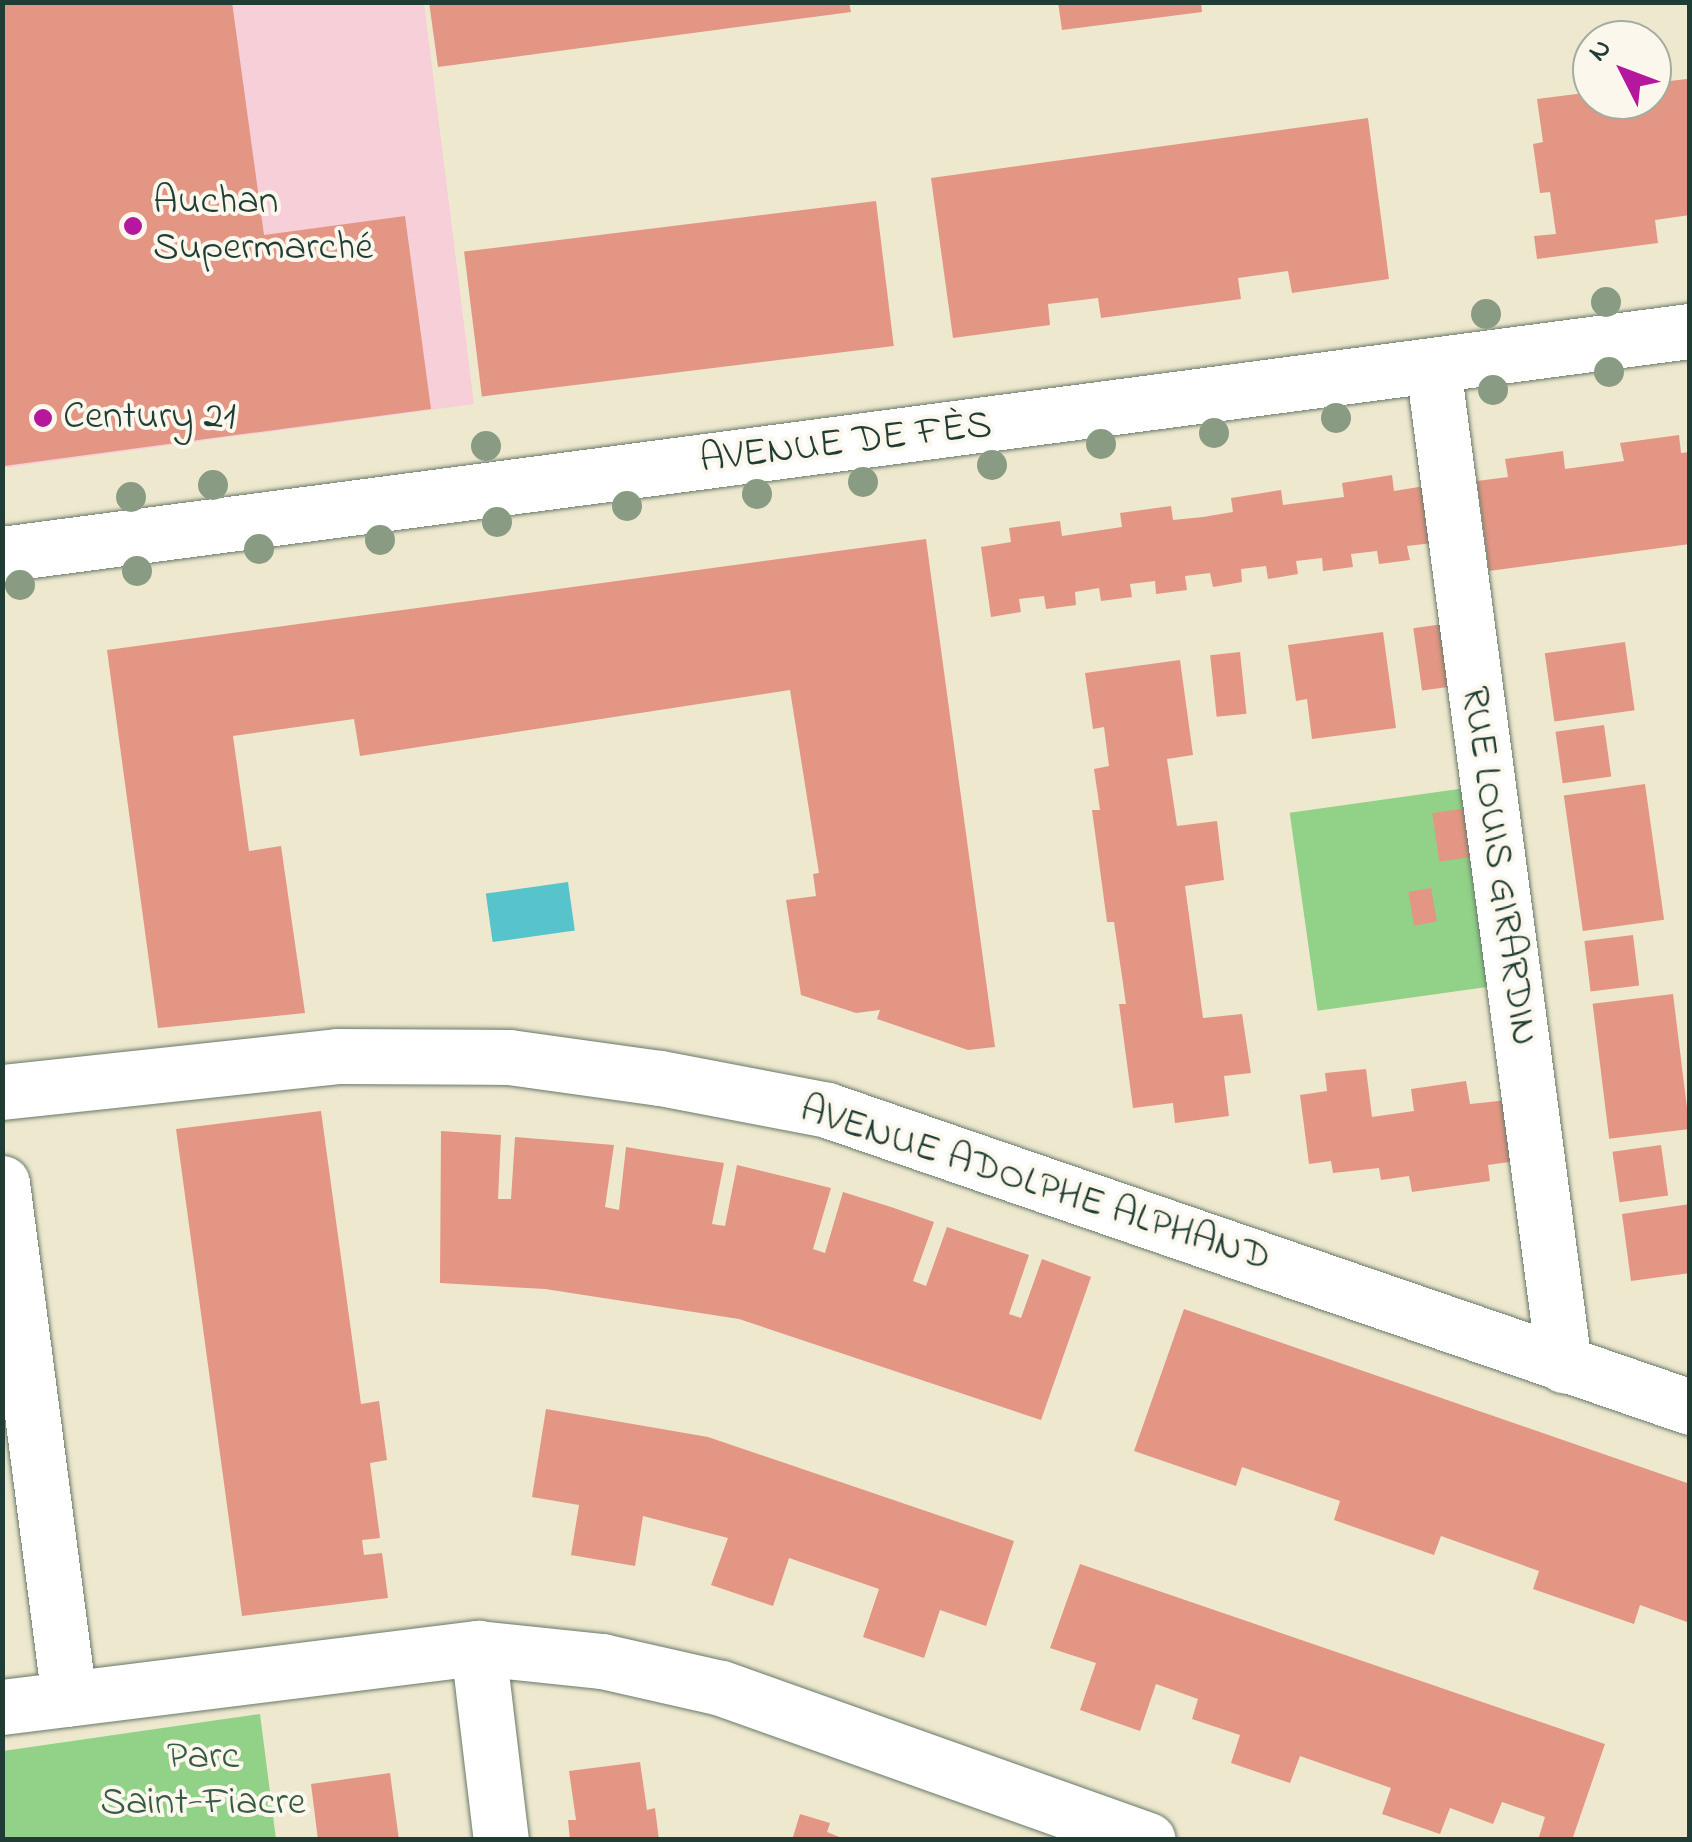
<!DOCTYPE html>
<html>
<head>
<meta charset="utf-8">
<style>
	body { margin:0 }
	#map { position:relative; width:1692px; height:1842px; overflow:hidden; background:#eee9ce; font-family:"Indie Flower",sans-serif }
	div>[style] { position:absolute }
	.built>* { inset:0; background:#f6cfd9 }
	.green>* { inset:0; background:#91d188; transform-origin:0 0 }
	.water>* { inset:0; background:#56c4ca; transform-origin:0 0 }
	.building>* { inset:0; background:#e39683; transform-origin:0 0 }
	.roads { filter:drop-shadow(0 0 2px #67796a) drop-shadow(0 0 2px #67796a) }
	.minor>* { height:55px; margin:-27.5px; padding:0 27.5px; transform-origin:27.5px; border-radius:27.5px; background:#fff }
	.trees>* { width:30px; height:30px; margin:-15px; border-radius:50%; background:#899b83 }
	.dots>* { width:28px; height:28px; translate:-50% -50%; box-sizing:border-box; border:5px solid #fbf7ec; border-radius:50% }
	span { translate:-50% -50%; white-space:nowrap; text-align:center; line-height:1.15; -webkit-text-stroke:8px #fbf7ec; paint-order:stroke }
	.poi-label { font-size:40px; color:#1f3d34 }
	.left { translate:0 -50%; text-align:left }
	.street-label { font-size:40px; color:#1f3d34 }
	.park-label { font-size:40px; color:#365b45 }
	.frame { position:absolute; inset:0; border:5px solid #1f3d34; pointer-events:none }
	.north { position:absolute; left:1572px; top:20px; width:100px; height:100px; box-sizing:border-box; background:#fbf7ec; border:2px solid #a3ada2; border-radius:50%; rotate:312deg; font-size:28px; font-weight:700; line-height:40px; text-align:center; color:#1f3d34 }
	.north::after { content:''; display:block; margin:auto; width:35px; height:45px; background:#b5179e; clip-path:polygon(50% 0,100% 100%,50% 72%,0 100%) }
</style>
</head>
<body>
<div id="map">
	<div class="built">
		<div style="clip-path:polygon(2px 3px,424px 3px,474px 404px,3px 468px)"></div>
	</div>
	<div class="green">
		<div style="left:1466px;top:788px;width:200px;height:178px;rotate:82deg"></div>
		<div style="clip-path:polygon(260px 1714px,276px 1839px,3px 1839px,3px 1751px)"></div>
	</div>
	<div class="water">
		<div style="left:568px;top:882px;width:49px;height:83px;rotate:82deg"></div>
	</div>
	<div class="building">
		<div style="clip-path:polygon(2px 2px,232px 2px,264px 235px,405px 216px,431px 409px,4px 466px)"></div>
		<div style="clip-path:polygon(429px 2px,849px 2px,851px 12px,438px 67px)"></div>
		<div style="clip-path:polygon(1058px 2px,1201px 2px,1202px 12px,1062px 30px)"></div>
		<div style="clip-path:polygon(1687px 79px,1690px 215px,1655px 220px,1658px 243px,1537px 259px,1534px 236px,1556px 234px,1550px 192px,1540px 193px,1533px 144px,1543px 142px,1537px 99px,1592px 92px,1592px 100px,1652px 100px,1652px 83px)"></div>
		<div style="clip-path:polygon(1368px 118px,1389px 279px,1292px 293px,1288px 271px,1238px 278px,1241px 299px,1101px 318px,1098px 298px,1048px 304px,1050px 325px,953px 338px,931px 178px)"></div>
		<div style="left:876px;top:201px;width:146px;height:415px;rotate:83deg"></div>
		<div style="clip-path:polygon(1679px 435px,1681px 453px,1690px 452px,1690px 544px,1489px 571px,1477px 481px,1508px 477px,1505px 459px,1563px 451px,1565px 469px,1624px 461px,1620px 443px)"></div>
		<div style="clip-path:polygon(1392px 475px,1394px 491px,1425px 486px,1433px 543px,1407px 546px,1410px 560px,1379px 564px,1377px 551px,1351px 554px,1353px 567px,1323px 571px,1322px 558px,1296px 561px,1298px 574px,1268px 579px,1266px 566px,1241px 569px,1242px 582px,1213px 587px,1210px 573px,1185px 576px,1187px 590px,1156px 594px,1155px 581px,1130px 584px,1132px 597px,1101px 601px,1099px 588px,1075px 592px,1076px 605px,1046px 609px,1044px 596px,1019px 599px,1021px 612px,991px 617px,981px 547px,1011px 542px,1009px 528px,1060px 521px,1062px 536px,1122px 527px,1120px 513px,1171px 506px,1173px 520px,1203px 517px,1233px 512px,1231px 498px,1281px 490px,1283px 505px,1344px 497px,1342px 483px)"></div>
		<div style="clip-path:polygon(926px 539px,995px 1047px,968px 1050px,877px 1019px,880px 1010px,856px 1013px,801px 995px,786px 900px,816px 896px,813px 874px,819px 873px,790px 690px,360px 756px,354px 719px,233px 736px,249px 851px,281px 846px,305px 1013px,158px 1028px,107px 650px)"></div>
		<div style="left:1443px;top:624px;width:63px;height:30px;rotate:82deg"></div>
		<div style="clip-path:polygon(1383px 632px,1396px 728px,1312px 739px,1307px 699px,1296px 701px,1288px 645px)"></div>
		<div style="left:1625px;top:642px;width:69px;height:81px;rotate:82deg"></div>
		<div style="left:1240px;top:652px;width:62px;height:30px;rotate:84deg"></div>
		<div style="clip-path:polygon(1180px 660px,1193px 755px,1167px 759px,1177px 826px,1217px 821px,1224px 880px,1185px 886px,1203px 1018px,1242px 1014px,1251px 1073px,1224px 1076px,1229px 1116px,1175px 1123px,1173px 1103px,1133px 1108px,1119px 1004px,1126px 1004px,1114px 922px,1107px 922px,1092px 810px,1100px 810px,1094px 769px,1109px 766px,1104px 727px,1093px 729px,1085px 673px)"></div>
		<div style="left:1604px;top:725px;width:52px;height:49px;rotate:82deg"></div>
		<div style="left:1645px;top:784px;width:137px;height:82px;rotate:82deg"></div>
		<div style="left:1468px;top:808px;width:49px;height:36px;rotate:82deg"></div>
		<div style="left:1431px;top:888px;width:34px;height:23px;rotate:80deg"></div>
		<div style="left:1633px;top:935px;width:51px;height:49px;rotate:83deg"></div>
		<div style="left:1673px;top:994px;width:136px;height:81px;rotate:83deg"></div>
		<div style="clip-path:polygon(1366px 1069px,1372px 1117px,1414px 1111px,1411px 1089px,1466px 1081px,1470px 1104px,1508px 1100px,1516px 1161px,1488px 1165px,1490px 1181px,1412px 1192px,1409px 1176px,1381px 1180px,1379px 1168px,1333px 1173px,1331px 1161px,1309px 1164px,1300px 1095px,1327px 1091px,1325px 1073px)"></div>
		<div style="clip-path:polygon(321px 1111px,361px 1404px,379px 1401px,387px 1460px,370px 1463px,380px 1538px,362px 1540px,364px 1555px,382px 1553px,388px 1598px,242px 1616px,176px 1129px)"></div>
		<div style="clip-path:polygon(441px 1131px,501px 1135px,498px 1199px,511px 1199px,515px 1137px,614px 1145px,605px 1207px,619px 1210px,626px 1147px,724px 1163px,712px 1224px,725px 1226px,737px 1165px,831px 1188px,813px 1249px,825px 1253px,843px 1192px,891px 1207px,934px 1222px,913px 1281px,926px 1286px,947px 1227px,1029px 1255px,1009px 1314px,1021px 1318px,1042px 1259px,1091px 1277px,1041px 1420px,739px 1319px,545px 1289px,440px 1283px)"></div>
		<div style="left:1661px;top:1145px;width:51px;height:49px;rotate:82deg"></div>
		<div style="clip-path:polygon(1690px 1204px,1690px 1273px,1631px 1281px,1622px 1214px)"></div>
		<div style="clip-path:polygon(1184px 1309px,1690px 1484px,1690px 1623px,1640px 1605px,1634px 1624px,1533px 1589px,1539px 1571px,1441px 1536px,1434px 1555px,1334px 1520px,1340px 1501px,1242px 1467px,1236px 1486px,1134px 1451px)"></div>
		<div style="clip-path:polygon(546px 1409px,708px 1437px,1014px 1541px,986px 1626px,940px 1610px,924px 1658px,863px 1637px,879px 1589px,789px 1558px,773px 1606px,711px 1585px,728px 1538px,643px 1516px,635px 1566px,571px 1555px,579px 1505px,532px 1497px)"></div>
		<div style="clip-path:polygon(1080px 1564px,1605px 1744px,1572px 1840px,1538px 1840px,1545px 1817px,1502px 1802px,1493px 1824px,1450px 1808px,1440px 1834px,1382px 1814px,1391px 1788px,1300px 1756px,1290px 1783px,1231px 1763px,1240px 1735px,1192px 1719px,1198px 1699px,1156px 1684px,1140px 1731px,1080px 1710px,1096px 1663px,1050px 1648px)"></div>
		<div style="clip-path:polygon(640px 1762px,647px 1810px,655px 1808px,659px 1840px,570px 1840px,568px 1820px,576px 1820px,569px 1771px)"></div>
		<div style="clip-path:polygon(390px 1773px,399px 1840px,318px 1840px,311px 1784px)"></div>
		<div style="clip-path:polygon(800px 1814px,830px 1823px,827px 1832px,847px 1840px,792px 1840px)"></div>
	</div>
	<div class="roads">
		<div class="minor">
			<div style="left:1433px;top:367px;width:1007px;rotate:82.52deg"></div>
			<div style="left:2px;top:554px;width:1703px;rotate:-7.53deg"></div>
			<div style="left:2px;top:1092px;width:337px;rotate:-6.1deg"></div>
			<div style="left:337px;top:1056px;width:172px;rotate:0.3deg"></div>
			<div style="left:509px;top:1057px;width:152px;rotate:7.9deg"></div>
			<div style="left:660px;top:1078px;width:170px;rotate:10.8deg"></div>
			<div style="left:827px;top:1110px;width:913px;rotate:18.99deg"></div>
			<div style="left:2px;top:1183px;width:520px;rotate:82.6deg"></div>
			<div style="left:478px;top:1648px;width:193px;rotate:83.2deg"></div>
			<div style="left:2px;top:1707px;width:480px;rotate:-7.1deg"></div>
			<div style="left:478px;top:1648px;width:125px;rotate:6deg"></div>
			<div style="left:602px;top:1661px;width:122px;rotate:12.8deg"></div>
			<div style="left:721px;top:1688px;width:453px;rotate:19.6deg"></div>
		</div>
	</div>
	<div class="trees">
		<div style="left:1606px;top:302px"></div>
		<div style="left:1486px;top:314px"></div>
		<div style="left:1609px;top:372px"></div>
		<div style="left:1493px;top:390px"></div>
		<div style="left:1336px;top:418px"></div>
		<div style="left:1214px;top:433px"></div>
		<div style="left:1101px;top:444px"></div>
		<div style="left:486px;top:446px"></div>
		<div style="left:992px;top:465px"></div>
		<div style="left:863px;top:482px"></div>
		<div style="left:213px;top:485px"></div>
		<div style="left:757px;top:494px"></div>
		<div style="left:131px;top:497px"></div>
		<div style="left:627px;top:506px"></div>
		<div style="left:497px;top:522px"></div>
		<div style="left:380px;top:540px"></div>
		<div style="left:259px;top:549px"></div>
		<div style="left:137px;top:571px"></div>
		<div style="left:20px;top:585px"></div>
	</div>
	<div class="dots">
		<div style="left:133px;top:226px;background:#b5179e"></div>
		<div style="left:43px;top:418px;background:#b5179e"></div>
	</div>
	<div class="poi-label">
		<span class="left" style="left:153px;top:226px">Auchan<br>Supermarché</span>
		<span class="left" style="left:63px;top:418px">Century 21</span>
	</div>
	<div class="street-label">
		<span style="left:846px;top:444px;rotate:-7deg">AVENUE DE FÈS</span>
		<span style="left:1498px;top:866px;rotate:82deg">RUE LOUIS GIRARDIN</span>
		<span style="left:1035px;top:1185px;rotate:18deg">AVENUE ADOLPHE ALPHAND</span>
	</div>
	<div class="park-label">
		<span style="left:203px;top:1781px">Parc<br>Saint-Fiacre</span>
	</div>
	<div class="frame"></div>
	<div class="north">N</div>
</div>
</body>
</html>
